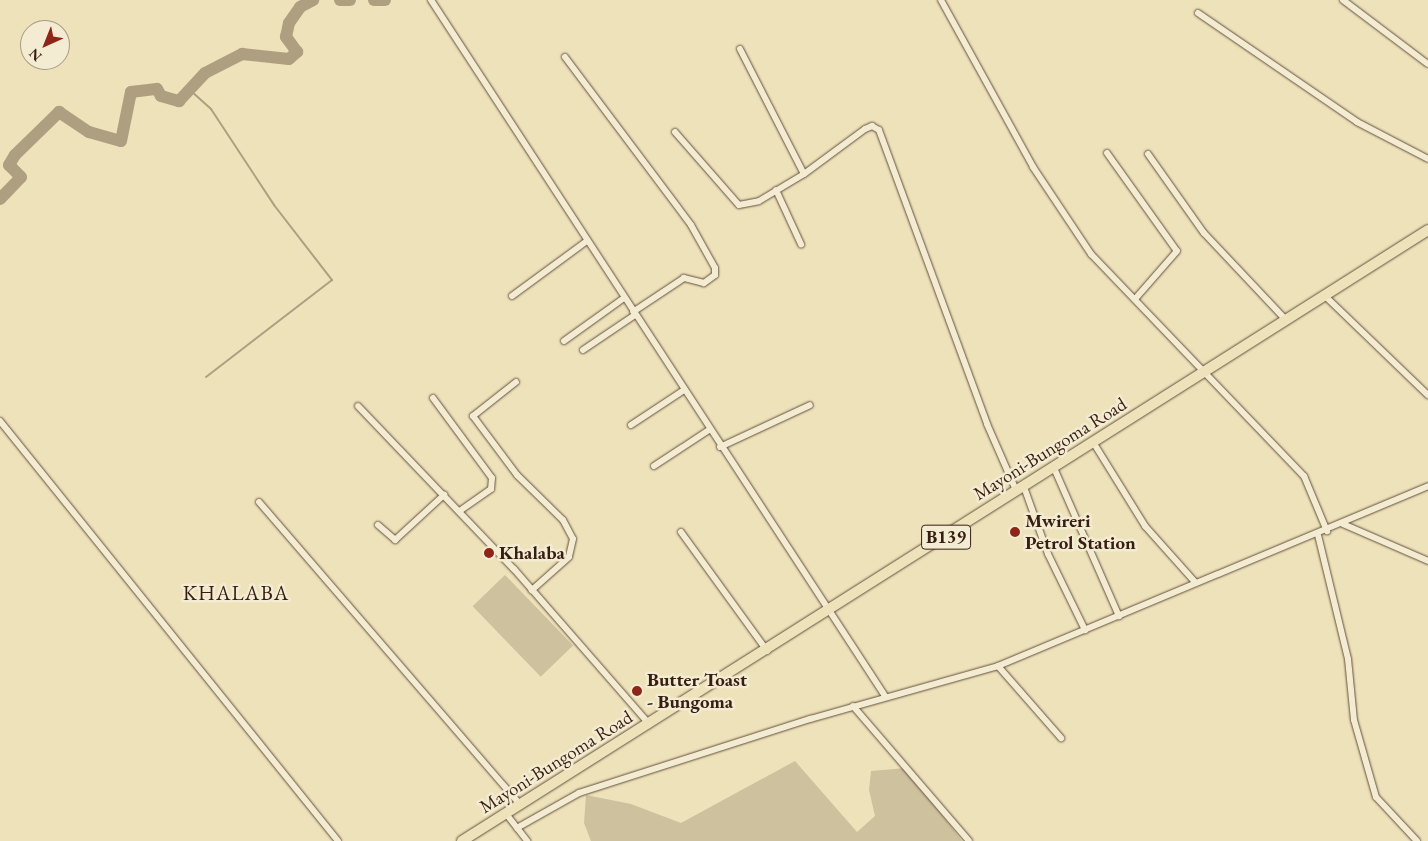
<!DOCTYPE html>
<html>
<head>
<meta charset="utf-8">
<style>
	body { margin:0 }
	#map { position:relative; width:1428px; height:841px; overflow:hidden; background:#ede2ba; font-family:"EB Garamond",serif }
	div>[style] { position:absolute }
	.green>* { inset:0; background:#cec19d; transform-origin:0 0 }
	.stream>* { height:2px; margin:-1px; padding:0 1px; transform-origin:1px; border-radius:1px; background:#af9f81 }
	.river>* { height:12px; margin:-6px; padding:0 6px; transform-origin:6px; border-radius:6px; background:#af9f81 }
	.roads { filter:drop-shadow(0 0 1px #644f3c) drop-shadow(0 0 1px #644f3c) }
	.minor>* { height:6px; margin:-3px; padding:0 3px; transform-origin:3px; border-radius:3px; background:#f3ecd2 }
	.primary>* { height:10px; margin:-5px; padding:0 5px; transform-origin:5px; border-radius:5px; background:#ede2ba }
	.dots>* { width:14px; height:14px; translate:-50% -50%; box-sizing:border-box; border:2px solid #f3ecd2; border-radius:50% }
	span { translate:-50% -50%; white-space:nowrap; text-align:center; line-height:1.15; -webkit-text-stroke:5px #f3ecd2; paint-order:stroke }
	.shield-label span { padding:1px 4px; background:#f3ecd2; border:1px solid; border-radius:4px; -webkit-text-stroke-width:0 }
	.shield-label { font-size:18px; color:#371e12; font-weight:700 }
	.street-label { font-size:19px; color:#371e12 }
	.poi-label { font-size:19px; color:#371e12; font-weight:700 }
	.left { translate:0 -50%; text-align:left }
	.quarter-label { font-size:21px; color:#371e12; letter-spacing:1px }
	.north { position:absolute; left:20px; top:20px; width:50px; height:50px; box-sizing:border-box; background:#f3ecd2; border:1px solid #a89a85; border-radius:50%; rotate:224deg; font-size:14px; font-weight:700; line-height:20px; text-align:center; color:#371e12 }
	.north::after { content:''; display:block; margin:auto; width:18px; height:22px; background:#8f2418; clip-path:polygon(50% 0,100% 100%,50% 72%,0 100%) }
</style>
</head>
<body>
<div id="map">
	<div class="green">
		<div style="left:505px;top:575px;width:98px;height:45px;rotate:46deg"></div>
		<div style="clip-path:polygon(795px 761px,857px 832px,875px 816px,869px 790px,871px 771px,906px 768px,962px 841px,591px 841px,584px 823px,586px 795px,631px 804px,681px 823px)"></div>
	</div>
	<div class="stream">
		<div style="left:191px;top:91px;width:27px;rotate:42deg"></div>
		<div style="left:211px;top:109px;width:115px;rotate:56.7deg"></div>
		<div style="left:274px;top:205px;width:95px;rotate:52.3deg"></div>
		<div style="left:332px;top:280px;width:159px;rotate:142.4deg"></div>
	</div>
	<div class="river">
		<div style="left:340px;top:0;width:10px"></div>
		<div style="left:374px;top:0;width:11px"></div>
		<div style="left:0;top:199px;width:30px;rotate:-46deg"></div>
		<div style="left:21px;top:177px;width:17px;rotate:-135deg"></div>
		<div style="left:9px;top:165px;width:12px;rotate:-59deg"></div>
		<div style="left:15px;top:155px;width:62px;rotate:-44.3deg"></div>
		<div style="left:59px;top:112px;width:36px;rotate:34deg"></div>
		<div style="left:89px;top:132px;width:33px;rotate:16deg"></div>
		<div style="left:121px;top:141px;width:50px;rotate:-78.5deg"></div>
		<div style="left:131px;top:92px;width:26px;rotate:-7deg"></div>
		<div style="left:157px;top:89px;width:8px;rotate:60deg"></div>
		<div style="left:161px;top:96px;width:19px;rotate:16deg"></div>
		<div style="left:179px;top:101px;width:38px;rotate:-47deg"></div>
		<div style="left:205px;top:73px;width:42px;rotate:-27.2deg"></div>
		<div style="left:242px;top:54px;width:47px;rotate:6.1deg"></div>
		<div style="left:289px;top:59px;width:11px;rotate:-41deg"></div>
		<div style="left:297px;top:52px;width:19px;rotate:-126deg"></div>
		<div style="left:286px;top:37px;width:14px;rotate:-78deg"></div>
		<div style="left:289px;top:23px;width:19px;rotate:-55deg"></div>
		<div style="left:300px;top:7px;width:15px;rotate:-28deg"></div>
	</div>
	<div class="roads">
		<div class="minor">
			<div style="left:431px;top:0;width:831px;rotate:56.88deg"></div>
			<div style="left:941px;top:0;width:191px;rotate:61.1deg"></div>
			<div style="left:1033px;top:167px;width:105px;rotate:56.3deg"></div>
			<div style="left:1091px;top:254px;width:308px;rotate:46.2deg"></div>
			<div style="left:1304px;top:476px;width:60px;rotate:67.3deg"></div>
			<div style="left:1343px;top:0;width:106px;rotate:37deg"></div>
			<div style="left:1198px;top:13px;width:193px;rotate:34.4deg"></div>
			<div style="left:1357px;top:122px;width:80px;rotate:27.5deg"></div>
			<div style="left:740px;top:49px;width:140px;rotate:62.9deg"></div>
			<div style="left:804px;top:174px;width:76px;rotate:-36.4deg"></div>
			<div style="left:865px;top:129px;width:8px;rotate:-23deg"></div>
			<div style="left:872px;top:126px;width:8px;rotate:30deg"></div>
			<div style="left:879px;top:130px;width:313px;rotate:69.8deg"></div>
			<div style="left:987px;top:424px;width:72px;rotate:66.3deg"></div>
			<div style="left:565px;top:57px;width:210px;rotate:53.1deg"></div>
			<div style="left:691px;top:225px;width:49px;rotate:60.8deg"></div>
			<div style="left:715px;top:268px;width:7px;rotate:90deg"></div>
			<div style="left:715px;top:275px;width:14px;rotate:144deg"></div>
			<div style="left:704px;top:283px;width:21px;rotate:-166deg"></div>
			<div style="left:684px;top:278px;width:61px;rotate:146.3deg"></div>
			<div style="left:675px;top:132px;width:97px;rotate:48.8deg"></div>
			<div style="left:739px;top:205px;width:20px;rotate:-11deg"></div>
			<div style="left:759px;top:201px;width:52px;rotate:-31deg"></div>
			<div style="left:1107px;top:153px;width:120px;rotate:54.5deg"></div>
			<div style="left:1177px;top:251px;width:64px;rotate:131.2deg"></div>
			<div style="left:1148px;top:154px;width:97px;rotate:54.7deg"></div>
			<div style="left:1204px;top:233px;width:118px;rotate:46.7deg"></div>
			<div style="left:776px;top:190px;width:60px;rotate:65.2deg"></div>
			<div style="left:512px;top:296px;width:93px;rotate:-36.3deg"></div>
			<div style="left:1325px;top:296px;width:143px;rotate:43.9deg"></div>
			<div style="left:564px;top:341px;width:74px;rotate:-35.6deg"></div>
			<div style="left:583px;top:350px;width:63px;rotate:-33.9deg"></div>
			<div style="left:516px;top:382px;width:55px;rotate:141.7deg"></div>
			<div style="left:473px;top:416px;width:74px;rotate:53.3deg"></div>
			<div style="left:517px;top:475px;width:64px;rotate:44.4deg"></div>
			<div style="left:563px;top:520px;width:21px;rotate:62deg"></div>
			<div style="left:573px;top:539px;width:18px;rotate:103deg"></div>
			<div style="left:569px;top:557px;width:50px;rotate:138.3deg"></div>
			<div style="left:433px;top:398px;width:99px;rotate:53.6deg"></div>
			<div style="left:492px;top:478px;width:11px;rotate:95deg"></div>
			<div style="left:491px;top:489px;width:39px;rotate:145deg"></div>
			<div style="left:358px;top:406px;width:226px;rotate:46.3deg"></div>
			<div style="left:514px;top:569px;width:206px;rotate:48.9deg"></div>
			<div style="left:0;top:421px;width:539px;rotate:51.17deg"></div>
			<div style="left:631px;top:425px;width:64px;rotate:-33.4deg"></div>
			<div style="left:1093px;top:442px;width:99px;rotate:58.2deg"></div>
			<div style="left:1145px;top:526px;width:76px;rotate:48.2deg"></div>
			<div style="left:720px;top:447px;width:99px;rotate:-25deg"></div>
			<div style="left:654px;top:466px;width:66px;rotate:-33.2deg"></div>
			<div style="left:1054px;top:468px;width:162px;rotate:66.3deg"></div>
			<div style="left:1024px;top:487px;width:71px;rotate:70.3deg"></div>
			<div style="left:1048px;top:554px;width:85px;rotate:64deg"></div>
			<div style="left:259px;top:502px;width:401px;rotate:49.2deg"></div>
			<div style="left:1343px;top:524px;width:93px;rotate:23.5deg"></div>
			<div style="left:378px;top:525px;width:23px;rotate:41deg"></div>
			<div style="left:395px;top:540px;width:67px;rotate:-42.6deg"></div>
			<div style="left:681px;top:532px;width:147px;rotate:54.1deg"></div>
			<div style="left:1318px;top:535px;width:128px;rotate:76.4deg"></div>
			<div style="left:1348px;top:659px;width:61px;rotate:84.4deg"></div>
			<div style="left:1354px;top:720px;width:80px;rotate:74.1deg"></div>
			<div style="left:1376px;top:797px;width:60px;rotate:47deg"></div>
			<div style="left:998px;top:666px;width:96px;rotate:48.8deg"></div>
			<div style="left:853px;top:706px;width:178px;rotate:49.3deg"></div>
			<div style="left:507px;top:815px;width:33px;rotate:52deg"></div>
			<div style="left:517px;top:828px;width:71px;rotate:-29.4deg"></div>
			<div style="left:579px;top:793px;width:243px;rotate:-17.8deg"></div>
			<div style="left:810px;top:719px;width:195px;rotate:-15.7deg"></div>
			<div style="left:998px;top:666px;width:466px;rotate:-22.7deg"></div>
		</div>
		<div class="primary">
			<div style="left:462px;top:841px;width:1143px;rotate:-32.31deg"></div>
		</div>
	</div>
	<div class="dots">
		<div style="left:1015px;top:532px;background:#8f2418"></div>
		<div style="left:489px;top:553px;background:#8f2418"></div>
		<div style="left:637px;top:691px;background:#8f2418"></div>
	</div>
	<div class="shield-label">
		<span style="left:946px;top:537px">B139</span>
	</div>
	<div class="street-label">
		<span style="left:1050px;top:449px;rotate:-32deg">Mayoni-Bungoma Road</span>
		<span style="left:556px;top:762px;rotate:-32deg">Mayoni-Bungoma Road</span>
	</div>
	<div class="poi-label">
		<span class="left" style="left:1025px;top:532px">Mwireri<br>Petrol Station</span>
		<span class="left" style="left:499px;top:553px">Khalaba</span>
		<span class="left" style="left:647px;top:691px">Butter Toast<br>- Bungoma</span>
	</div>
	<div class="quarter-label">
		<span style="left:236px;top:593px">KHALABA</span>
	</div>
	<div class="north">N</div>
</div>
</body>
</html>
